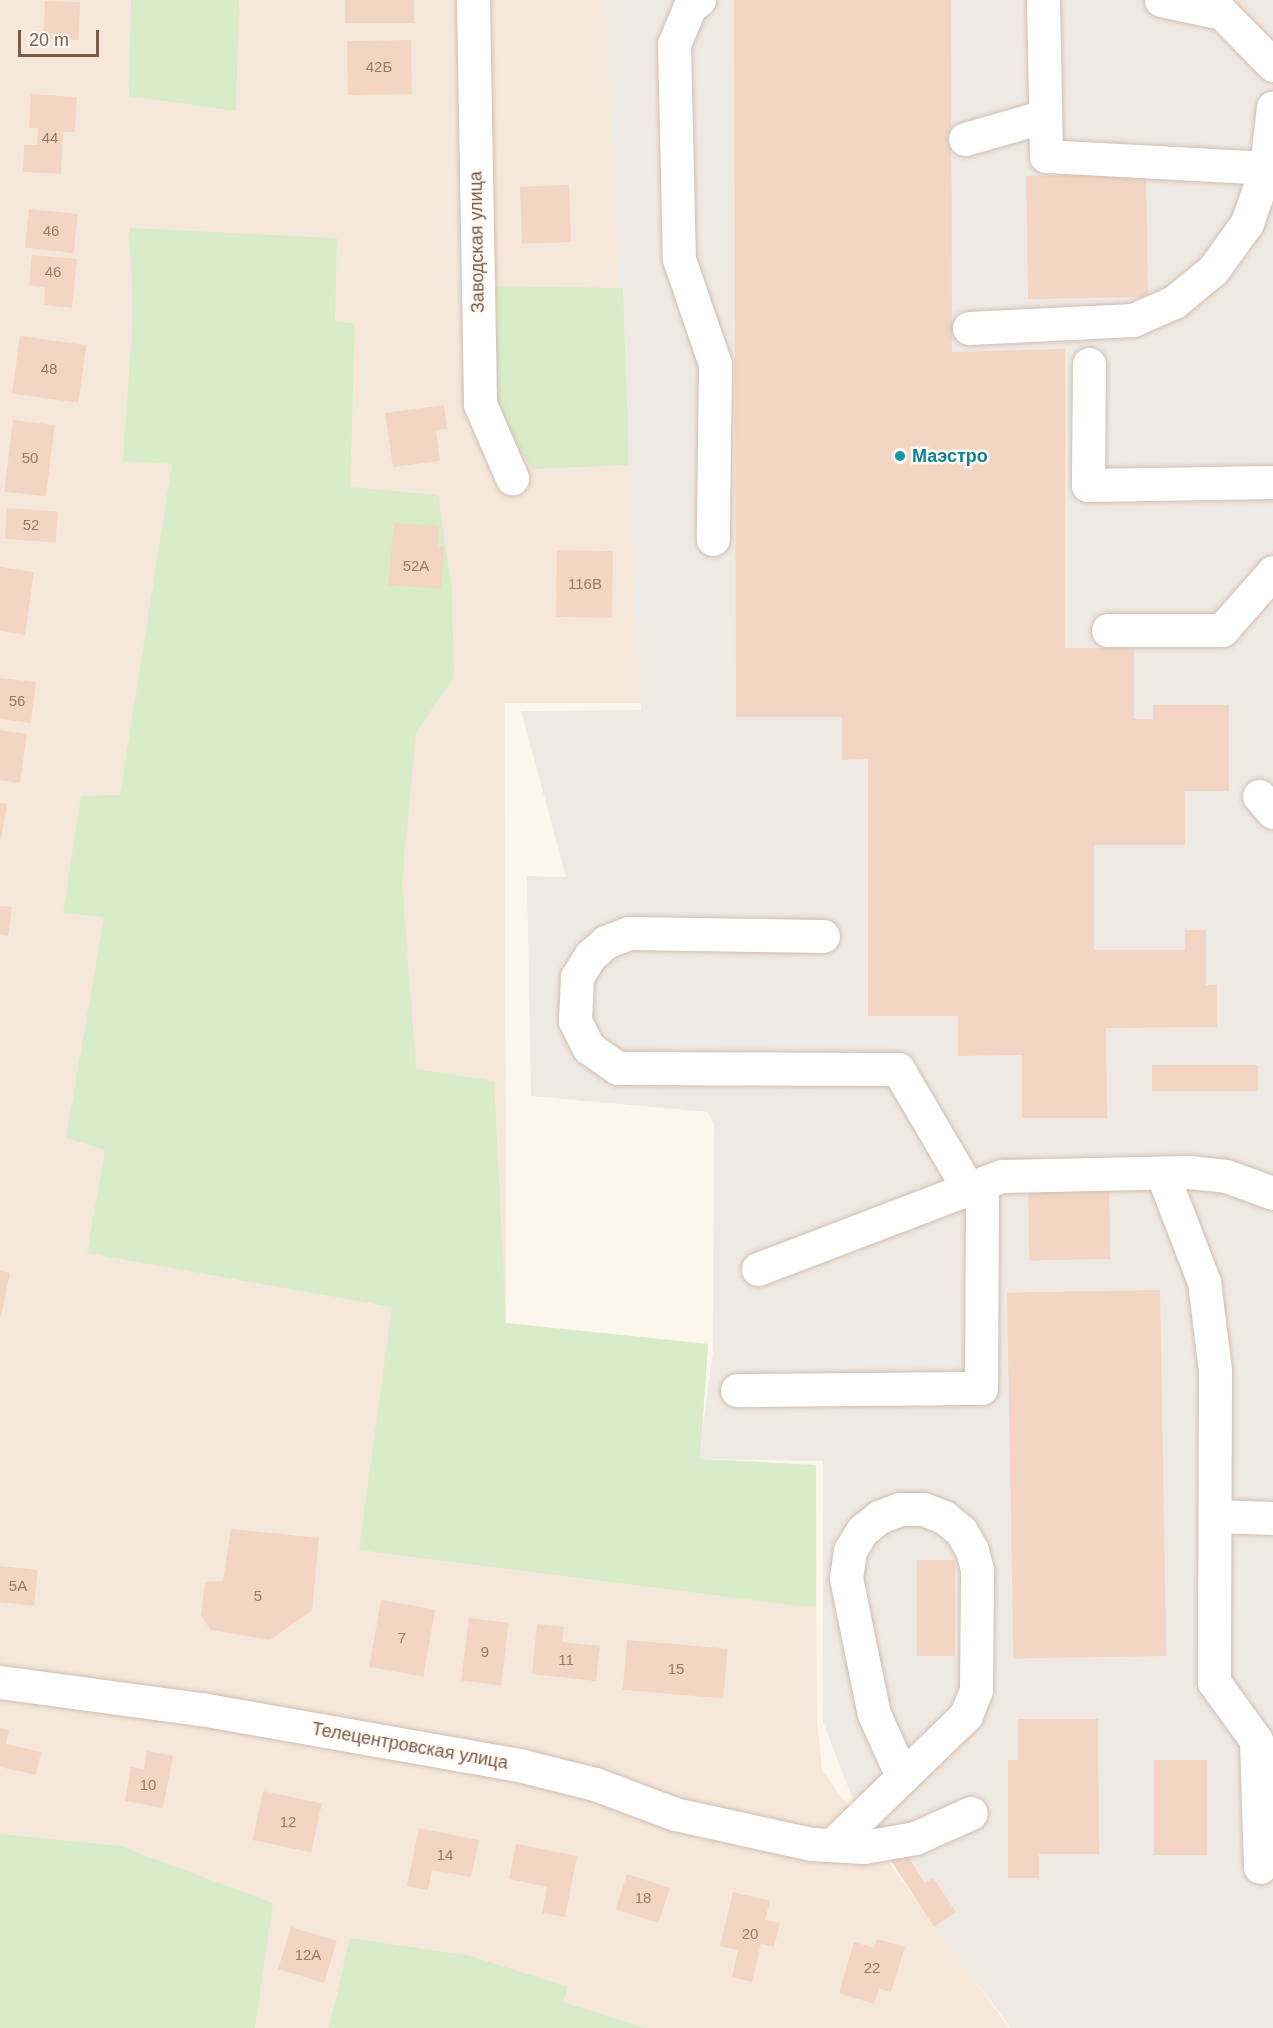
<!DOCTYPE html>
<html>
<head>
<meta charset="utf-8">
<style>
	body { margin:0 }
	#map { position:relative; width:1273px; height:2028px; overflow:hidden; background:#fdf6ec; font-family:Helvetica,sans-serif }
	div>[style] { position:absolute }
	.residential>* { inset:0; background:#f5e8da }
	.industrial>* { inset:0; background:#efe9e4 }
	.green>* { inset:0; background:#d8ecc9 }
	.building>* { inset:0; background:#f3d5c3; transform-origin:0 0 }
	.roads { filter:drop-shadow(0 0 2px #d1beb0) drop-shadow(0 0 2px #d1beb0) }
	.minor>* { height:33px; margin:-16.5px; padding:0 16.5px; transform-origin:16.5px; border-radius:16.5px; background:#fff }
	.dots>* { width:16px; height:16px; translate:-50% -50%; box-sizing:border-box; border:3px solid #fffaf3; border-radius:50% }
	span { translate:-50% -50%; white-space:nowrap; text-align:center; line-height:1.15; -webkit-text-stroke:5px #fffaf3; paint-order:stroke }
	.number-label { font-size:15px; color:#987a6a }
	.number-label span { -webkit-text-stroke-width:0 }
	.street-label { font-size:18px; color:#7a5c4d }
	.culture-label { font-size:18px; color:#0d838f; font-weight:700 }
	.left { translate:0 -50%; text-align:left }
	.scale { position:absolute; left:18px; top:30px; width:81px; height:27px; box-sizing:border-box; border:3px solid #7a5c4d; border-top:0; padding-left:8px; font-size:18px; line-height:21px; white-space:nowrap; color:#7a5c4d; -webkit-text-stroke:4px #fffaf3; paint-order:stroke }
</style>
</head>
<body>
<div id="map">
	<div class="residential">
		<div style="clip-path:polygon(0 0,630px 0,642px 703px,505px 703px,506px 1323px,708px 1344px,700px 1459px,816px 1465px,817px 1718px,822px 1770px,1009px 2028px,0 2028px)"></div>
	</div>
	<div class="industrial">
		<div style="clip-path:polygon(605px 0,1273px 0,1273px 2028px,1011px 2028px,934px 1927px,854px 1802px,823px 1722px,823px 1461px,699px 1459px,713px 1351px,714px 1124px,708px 1112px,531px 1096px,527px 876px,566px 877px,521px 711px,641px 710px)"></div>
	</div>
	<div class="green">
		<div style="clip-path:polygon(131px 0,239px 0,236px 111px,129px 96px)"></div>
		<div style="clip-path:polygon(129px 228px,337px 238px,335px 321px,355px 324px,350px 487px,438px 495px,452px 592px,454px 677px,416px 733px,402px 881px,416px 1069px,494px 1081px,506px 1323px,708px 1344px,700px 1459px,816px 1465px,816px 1608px,359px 1550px,392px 1307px,87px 1253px,105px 1150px,66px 1138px,104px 917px,63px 913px,81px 796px,120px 795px,172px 464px,123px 461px,133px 314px)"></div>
		<div style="clip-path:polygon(496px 286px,623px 288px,629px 465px,532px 469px,494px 402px)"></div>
		<div style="clip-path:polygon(0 1834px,120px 1846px,273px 1903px,255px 2028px,0 2028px)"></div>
		<div style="clip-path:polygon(350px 1938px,471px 1956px,568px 1987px,563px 2002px,646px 2028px,329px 2028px)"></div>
	</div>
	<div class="building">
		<div style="left:345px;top:0;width:69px;height:23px"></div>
		<div style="clip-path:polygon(734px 0,951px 0,952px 352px,1065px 349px,1065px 648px,1134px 648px,1134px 719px,1153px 719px,1153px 705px,1229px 705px,1229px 791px,1185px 791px,1185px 845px,1094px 845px,1094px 950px,1185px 950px,1185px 930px,1206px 930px,1206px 985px,1217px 985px,1217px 1027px,1106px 1028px,1107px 1118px,1022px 1118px,1022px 1055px,958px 1056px,958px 1016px,868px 1016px,868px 759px,842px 760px,842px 717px,736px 717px)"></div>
		<div style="left:45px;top:1px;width:35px;height:38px;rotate:2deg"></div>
		<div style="left:411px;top:40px;width:54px;height:64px;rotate:89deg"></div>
		<div style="clip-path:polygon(31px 94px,77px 97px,75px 132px,63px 132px,61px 174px,23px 172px,24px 145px,37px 145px,38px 128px,29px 128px)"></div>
		<div style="left:1146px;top:174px;width:123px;height:120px;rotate:89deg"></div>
		<div style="left:569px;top:185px;width:57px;height:49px;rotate:88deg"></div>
		<div style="left:29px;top:209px;width:49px;height:39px;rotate:6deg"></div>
		<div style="clip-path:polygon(32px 255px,77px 259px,72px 308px,44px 305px,45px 287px,29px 285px)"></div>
		<div style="left:20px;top:336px;width:67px;height:58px;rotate:8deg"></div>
		<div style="clip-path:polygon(444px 405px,447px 429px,436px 430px,440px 461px,393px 467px,385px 413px)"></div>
		<div style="left:13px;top:420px;width:42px;height:72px;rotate:7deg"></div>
		<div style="left:7px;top:508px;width:51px;height:31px;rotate:4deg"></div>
		<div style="clip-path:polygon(394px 523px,439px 526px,438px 546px,444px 547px,441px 589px,388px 585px)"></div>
		<div style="left:557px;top:550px;width:56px;height:67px;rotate:1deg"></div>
		<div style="clip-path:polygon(0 567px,34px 572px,25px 635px,0 631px)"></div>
		<div style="clip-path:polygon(0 678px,36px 682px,31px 723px,0 719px)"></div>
		<div style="clip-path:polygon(0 730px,27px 734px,20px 783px,0 780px)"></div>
		<div style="clip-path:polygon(0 803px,7px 804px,1px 839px,0 839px)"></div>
		<div style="clip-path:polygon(0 906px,12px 907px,8px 936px,0 935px)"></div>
		<div style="left:1258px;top:1065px;width:26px;height:106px;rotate:90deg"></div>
		<div style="left:1109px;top:1182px;width:77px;height:81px;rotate:89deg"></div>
		<div style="clip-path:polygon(0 1271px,10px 1273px,1px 1316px,0 1316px)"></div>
		<div style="left:1160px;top:1290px;width:366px;height:153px;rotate:89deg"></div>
		<div style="clip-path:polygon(231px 1529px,319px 1538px,312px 1610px,270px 1640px,211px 1630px,201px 1616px,205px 1582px,223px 1581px)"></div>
		<div style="left:917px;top:1560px;width:38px;height:96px"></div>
		<div style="left:0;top:1566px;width:38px;height:36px;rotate:6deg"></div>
		<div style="left:381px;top:1600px;width:55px;height:68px;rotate:10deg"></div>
		<div style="left:469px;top:1618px;width:40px;height:63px;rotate:7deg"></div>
		<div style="clip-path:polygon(537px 1624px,564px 1627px,562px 1642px,600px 1646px,596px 1681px,532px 1674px)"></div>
		<div style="left:627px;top:1640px;width:101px;height:50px;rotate:5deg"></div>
		<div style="clip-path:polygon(1018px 1719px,1098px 1719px,1099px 1854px,1039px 1854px,1039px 1878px,1008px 1878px,1008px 1760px,1018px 1760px)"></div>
		<div style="clip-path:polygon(0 1728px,9px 1730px,6px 1744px,41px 1752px,36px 1775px,0 1767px)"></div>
		<div style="clip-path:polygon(147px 1751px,173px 1756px,163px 1808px,125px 1801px,131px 1767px,144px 1769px)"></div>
		<div style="left:1154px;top:1760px;width:53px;height:95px"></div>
		<div style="left:263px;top:1791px;width:60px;height:50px;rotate:12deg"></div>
		<div style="clip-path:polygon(419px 1828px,479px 1840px,471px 1877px,432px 1870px,428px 1890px,407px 1886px)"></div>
		<div style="clip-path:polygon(516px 1844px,577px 1856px,565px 1917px,542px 1913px,547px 1887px,509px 1879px)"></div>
		<div style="clip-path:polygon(904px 1850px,925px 1883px,933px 1878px,956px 1912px,934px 1927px,890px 1859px)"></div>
		<div style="left:627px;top:1874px;width:45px;height:37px;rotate:18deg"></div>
		<div style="clip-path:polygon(733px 1892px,770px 1901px,765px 1920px,780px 1923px,774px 1947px,761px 1944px,752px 1982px,732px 1977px,738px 1950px,720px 1946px)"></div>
		<div style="left:291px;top:1927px;width:48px;height:44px;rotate:17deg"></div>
		<div style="clip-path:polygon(877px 1939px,905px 1947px,891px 1992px,879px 1988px,874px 2004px,839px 1993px,854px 1942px,874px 1948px)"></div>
	</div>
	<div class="roads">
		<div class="minor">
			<div style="left:473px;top:0;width:404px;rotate:89deg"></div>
			<div style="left:480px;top:404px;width:81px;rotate:66.6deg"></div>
			<div style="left:699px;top:0;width:11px;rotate:146deg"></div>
			<div style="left:690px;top:6px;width:41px;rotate:112.8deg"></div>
			<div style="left:674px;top:44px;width:215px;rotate:88.7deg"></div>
			<div style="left:679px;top:259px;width:111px;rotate:71.1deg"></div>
			<div style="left:715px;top:364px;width:175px;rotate:90.7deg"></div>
			<div style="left:1043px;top:0;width:156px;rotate:88.9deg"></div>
			<div style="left:1046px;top:156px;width:220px;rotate:3.1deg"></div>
			<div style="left:1161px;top:0;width:62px;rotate:12deg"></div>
			<div style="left:1222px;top:13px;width:73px;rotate:45.6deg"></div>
			<div style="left:965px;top:139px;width:83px;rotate:-16deg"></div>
			<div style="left:969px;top:328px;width:164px;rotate:-2.8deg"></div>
			<div style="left:1133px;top:320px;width:45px;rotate:-23.7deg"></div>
			<div style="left:1174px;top:302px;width:50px;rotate:-39.4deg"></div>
			<div style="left:1213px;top:270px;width:58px;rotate:-54.1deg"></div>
			<div style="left:1247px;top:223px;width:58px;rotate:-70.9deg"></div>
			<div style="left:1266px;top:168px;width:61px;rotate:-83.5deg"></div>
			<div style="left:1089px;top:364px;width:121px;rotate:90.5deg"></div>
			<div style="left:1088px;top:485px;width:185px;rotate:-0.9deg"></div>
			<div style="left:1108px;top:630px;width:114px"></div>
			<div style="left:1222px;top:630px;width:77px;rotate:-48.7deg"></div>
			<div style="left:1259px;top:796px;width:21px;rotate:49deg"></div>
			<div style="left:823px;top:936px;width:194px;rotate:-179.1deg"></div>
			<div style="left:629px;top:933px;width:25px;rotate:159deg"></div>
			<div style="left:606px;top:942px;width:21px;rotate:139deg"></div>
			<div style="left:590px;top:956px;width:25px;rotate:122deg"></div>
			<div style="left:577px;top:977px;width:44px;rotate:92.6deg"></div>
			<div style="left:575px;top:1021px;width:30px;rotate:63deg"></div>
			<div style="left:589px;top:1048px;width:35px;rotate:35deg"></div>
			<div style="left:618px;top:1068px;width:280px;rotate:0.2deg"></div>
			<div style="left:898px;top:1069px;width:140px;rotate:59.6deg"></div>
			<div style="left:1162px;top:1173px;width:117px;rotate:68.9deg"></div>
			<div style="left:1204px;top:1282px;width:89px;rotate:82.9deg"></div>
			<div style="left:1215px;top:1370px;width:312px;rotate:90.2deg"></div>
			<div style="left:1214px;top:1682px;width:72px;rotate:54.1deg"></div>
			<div style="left:1256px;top:1740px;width:127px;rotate:88.2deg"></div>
			<div style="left:758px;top:1269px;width:261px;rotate:-20.9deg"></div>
			<div style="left:1002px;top:1176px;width:187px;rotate:-1.2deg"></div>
			<div style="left:1189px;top:1172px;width:37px;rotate:6deg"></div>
			<div style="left:1226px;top:1176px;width:50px;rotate:19.9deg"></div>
			<div style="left:737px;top:1390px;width:244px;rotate:-0.5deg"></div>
			<div style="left:981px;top:1388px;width:203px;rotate:-89.7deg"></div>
			<div style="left:1215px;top:1516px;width:58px;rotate:2deg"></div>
			<div style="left:0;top:1682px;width:203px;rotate:7.7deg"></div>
			<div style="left:201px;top:1709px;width:327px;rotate:10deg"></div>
			<div style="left:523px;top:1766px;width:74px;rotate:14deg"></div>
			<div style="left:595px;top:1784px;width:85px;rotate:20.6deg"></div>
			<div style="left:675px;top:1814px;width:140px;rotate:12.4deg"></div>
			<div style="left:812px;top:1844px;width:52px;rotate:3.3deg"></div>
			<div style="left:864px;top:1847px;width:52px;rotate:-10deg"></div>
			<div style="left:915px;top:1838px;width:61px;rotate:-24.1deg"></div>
			<div style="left:832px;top:1845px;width:187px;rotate:-44.1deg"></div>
			<div style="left:966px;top:1715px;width:27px;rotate:-68deg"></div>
			<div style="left:976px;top:1690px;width:120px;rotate:-89.5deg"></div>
			<div style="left:977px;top:1570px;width:21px;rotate:-104deg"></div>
			<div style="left:972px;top:1550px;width:22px;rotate:-120deg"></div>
			<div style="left:961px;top:1531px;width:22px;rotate:-141deg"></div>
			<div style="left:944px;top:1517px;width:22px;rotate:-159deg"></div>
			<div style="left:923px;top:1509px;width:23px;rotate:180deg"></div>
			<div style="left:900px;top:1509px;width:22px;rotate:159deg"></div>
			<div style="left:879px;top:1517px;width:22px;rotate:141deg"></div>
			<div style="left:862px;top:1531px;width:22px;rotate:122deg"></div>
			<div style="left:850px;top:1550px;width:28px;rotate:98deg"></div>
			<div style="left:846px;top:1578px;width:139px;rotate:78.4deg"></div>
			<div style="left:874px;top:1714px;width:68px;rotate:65.7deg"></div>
		</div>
	</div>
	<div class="dots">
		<div style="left:900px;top:456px;background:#0f9aa8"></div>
	</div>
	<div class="number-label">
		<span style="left:379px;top:67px">42Б</span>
		<span style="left:50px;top:138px">44</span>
		<span style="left:51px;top:231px">46</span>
		<span style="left:53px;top:272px">46</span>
		<span style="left:49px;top:369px">48</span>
		<span style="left:30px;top:458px">50</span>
		<span style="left:31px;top:525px">52</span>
		<span style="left:416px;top:566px">52А</span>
		<span style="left:585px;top:584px">116В</span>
		<span style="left:17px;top:701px">56</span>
		<span style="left:18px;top:1586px">5А</span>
		<span style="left:258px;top:1596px">5</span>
		<span style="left:402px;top:1638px">7</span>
		<span style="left:485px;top:1652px">9</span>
		<span style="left:566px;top:1660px">11</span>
		<span style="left:676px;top:1669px">15</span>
		<span style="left:148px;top:1785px">10</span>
		<span style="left:288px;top:1822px">12</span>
		<span style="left:445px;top:1855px">14</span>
		<span style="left:643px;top:1898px">18</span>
		<span style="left:750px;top:1934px">20</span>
		<span style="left:308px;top:1955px">12А</span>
		<span style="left:872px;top:1968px">22</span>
	</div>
	<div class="street-label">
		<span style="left:477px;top:242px;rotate:-91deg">Заводская улица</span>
		<span style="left:410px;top:1746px;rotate:10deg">Телецентровская улица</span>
	</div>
	<div class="culture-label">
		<span class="left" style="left:912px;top:456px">Маэстро</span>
	</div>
	<div class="scale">20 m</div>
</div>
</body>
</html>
